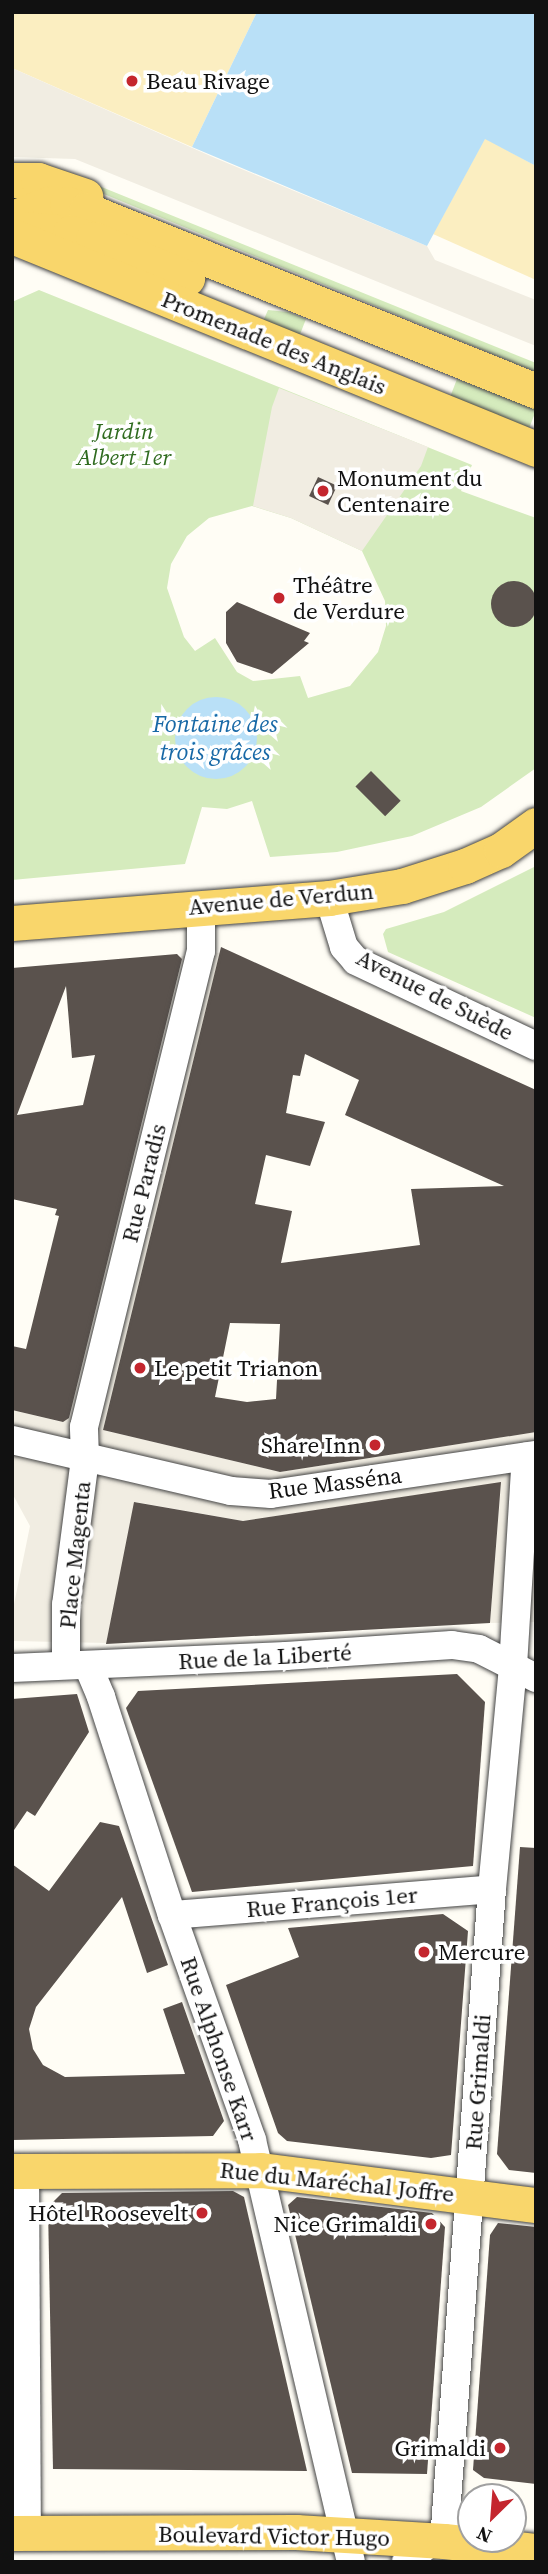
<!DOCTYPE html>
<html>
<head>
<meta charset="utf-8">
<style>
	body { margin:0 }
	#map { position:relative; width:548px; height:2574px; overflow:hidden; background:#fffdf5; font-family:"Source Serif 4",serif }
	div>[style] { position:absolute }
	.green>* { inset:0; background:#d5ebbd; transform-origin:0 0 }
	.sand>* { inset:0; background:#fbeec1 }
	.plaza>* { inset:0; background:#f1ede2 }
	.water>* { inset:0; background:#b9e0f7 }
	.round { border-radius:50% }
	.building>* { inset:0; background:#5a524d; transform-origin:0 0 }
	.roads { filter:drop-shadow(0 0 2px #444) drop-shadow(0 0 2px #444) }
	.minor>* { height:28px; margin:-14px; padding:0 14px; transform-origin:14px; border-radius:14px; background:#fff }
	.major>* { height:35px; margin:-17.5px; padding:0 17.5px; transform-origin:17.5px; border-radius:17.5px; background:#f9d66b }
	.dots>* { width:19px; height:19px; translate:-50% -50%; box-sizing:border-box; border:4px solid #fff; border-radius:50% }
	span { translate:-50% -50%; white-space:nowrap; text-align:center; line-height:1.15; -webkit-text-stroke:7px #fff; paint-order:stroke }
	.poi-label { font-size:23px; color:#111 }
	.left { translate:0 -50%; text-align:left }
	.right { translate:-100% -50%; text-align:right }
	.street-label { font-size:23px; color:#111 }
	.park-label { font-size:23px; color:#2f6b1f; font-style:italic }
	.water-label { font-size:24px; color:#1768a6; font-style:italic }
	.frame { position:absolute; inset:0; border:14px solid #111; pointer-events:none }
	.north { position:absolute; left:457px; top:2483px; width:70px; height:70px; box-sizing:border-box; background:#fff; border:2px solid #a0a0a0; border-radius:50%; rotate:205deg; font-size:19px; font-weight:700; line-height:28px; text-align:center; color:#111 }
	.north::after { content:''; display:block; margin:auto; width:24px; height:32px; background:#c4262e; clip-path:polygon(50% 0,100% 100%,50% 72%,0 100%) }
</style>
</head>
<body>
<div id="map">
	<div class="green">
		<div style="clip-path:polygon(67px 173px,536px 363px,536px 372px,65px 178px)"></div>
		<div style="clip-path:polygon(evenodd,39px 290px,472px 465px,461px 491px,536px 518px,536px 768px,481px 807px,412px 836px,337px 852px,270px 857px,252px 801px,227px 809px,202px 807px,185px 864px,12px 880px,12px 302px,39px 290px,252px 506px,291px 518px,362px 551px,385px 601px,386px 626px,378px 652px,350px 686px,308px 698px,300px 676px,253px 681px,237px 672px,215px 638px,195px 651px,184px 637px,167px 588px,171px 564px,187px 536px,209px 518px,252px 506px)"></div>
		<div style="clip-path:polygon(268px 310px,288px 312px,306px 319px,297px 342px,261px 326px)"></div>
		<div style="left:457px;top:379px;width:85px;height:22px;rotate:21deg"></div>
		<div style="clip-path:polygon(536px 866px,536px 1018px,388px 952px,383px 934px,386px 929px,444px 912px)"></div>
	</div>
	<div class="sand">
		<div style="clip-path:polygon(12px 12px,257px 12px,192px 147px,12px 68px)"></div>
		<div style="clip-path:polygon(485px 138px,536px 166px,536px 280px,433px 234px)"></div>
	</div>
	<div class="plaza">
		<div style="clip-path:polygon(12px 68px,215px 158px,427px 246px,435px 260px,536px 300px,536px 346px,75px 159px,12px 157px)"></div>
		<div style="clip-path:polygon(279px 388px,428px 447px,421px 466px,362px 551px,291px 518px,253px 506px,272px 407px)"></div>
		<div style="clip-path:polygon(201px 951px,220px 953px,103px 1430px,280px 1472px,536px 1432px,536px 1622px,490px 1623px,501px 1485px,498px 1483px,243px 1521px,136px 1502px,107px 1639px,110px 1643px,12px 1641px,12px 1614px,30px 1526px,12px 1493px,12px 1410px,62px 1422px,68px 1418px,180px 957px)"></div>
	</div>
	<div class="water">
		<div style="clip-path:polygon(257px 12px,536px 12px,536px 166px,485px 139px,427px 246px,192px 147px)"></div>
		<div class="round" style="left:175px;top:697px;width:82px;height:82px"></div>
	</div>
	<div class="building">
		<div style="left:318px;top:477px;width:21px;height:21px;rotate:25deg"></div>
		<div class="round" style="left:491px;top:581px;width:46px;height:46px"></div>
		<div style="clip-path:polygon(237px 602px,310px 633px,304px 641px,309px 643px,272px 674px,237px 662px,226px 643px,226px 612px)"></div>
		<div style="left:371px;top:771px;width:42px;height:22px;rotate:45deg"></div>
		<div style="clip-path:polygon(evenodd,221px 947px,536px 1090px,536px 1432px,280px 1472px,103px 1430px,221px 947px,305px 1054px,359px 1080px,345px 1115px,504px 1186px,411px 1189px,420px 1245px,281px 1263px,292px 1211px,255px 1204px,266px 1155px,310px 1166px,325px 1122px,286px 1113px,293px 1075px,300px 1076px,305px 1054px,221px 947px,230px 1323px,280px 1324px,276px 1399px,247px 1402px,215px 1397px,230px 1323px)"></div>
		<div style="clip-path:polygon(evenodd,177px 954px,182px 959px,69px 1418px,63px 1422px,12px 1410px,12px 1346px,26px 1349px,59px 1216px,55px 1215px,57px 1209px,12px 1199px,12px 968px,177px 954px,66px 986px,72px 1058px,95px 1055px,83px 1105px,17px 1115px,66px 986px)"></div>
		<div style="clip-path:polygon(501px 1482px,490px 1623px,106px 1644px,134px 1502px,243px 1521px)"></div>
		<div style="clip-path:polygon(457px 1674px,485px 1702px,473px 1866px,192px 1892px,126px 1708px,138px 1691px)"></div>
		<div style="clip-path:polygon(77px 1694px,89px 1732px,35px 1816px,27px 1811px,12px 1833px,12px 1699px)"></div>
		<div style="clip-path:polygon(100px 1822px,119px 1826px,168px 1965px,147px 1973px,122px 1897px,36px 2007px,29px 2029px,33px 2049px,43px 2065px,65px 2077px,185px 2074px,163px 2009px,182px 2002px,224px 2121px,213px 2136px,12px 2140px,12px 1864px,49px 1891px)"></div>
		<div style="clip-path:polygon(520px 1847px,536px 1848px,536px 2173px,509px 2170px,497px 2154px)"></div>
		<div style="clip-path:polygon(443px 1914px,468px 1931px,451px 2155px,431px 2158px,287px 2141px,278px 2133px,226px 1985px,299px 1957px,288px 1928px)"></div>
		<div style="clip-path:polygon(233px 2191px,244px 2197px,307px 2471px,53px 2469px,48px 2207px,62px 2193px)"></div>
		<div style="clip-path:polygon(297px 2197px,432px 2213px,445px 2227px,427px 2474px,352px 2473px,288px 2205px)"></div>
		<div style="clip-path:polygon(498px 2223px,536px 2227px,536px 2484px,484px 2478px,473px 2470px,490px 2235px)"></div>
	</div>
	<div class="roads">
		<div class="minor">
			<div style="left:329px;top:898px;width:51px;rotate:73deg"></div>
			<div style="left:344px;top:947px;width:18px;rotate:49deg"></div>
			<div style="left:356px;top:961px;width:199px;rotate:25.3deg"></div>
			<div style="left:12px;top:1440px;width:225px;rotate:13.1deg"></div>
			<div style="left:231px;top:1491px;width:40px;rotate:4.3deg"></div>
			<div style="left:271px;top:1494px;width:268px;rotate:-8.4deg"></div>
			<div style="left:66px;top:1653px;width:48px;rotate:-90deg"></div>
			<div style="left:66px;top:1605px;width:148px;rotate:-82.6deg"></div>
			<div style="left:85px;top:1458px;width:31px;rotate:-92deg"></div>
			<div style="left:84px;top:1427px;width:490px;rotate:-76.2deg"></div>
			<div style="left:201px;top:951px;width:44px;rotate:-90deg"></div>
			<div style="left:88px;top:1666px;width:34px;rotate:67deg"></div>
			<div style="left:101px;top:1697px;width:229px;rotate:72deg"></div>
			<div style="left:172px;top:1915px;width:239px;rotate:70.4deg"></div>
			<div style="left:252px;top:2140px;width:433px;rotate:76.8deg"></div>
			<div style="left:12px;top:1668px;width:274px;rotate:-2.5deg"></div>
			<div style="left:286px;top:1656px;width:166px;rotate:-3.8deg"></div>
			<div style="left:452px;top:1645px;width:27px;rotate:8deg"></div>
			<div style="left:479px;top:1649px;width:64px;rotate:27deg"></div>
			<div style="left:172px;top:1915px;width:321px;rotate:-4.6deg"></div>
			<div style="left:25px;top:2171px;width:361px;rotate:89.7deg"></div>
			<div style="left:444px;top:2541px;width:654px;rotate:-85.79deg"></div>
			<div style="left:492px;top:1889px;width:224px;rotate:-84.6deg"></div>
			<div style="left:513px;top:1666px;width:210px;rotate:-86.5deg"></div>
			<div style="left:406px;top:2562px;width:33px;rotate:-39deg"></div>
		</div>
		<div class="major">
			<div style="left:12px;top:180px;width:26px"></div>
			<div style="left:38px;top:180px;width:50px;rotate:18.8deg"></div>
			<div style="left:12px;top:218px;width:40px;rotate:-21deg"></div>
			<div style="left:49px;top:204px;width:18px"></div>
			<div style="left:67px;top:204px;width:20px;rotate:18deg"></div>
			<div style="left:86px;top:210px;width:485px;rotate:21.9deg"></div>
			<div style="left:20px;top:229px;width:50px;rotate:4.6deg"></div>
			<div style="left:70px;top:233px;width:24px;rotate:15deg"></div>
			<div style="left:93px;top:239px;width:102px;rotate:22.5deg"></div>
			<div style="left:12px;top:236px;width:566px;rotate:22.12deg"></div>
			<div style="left:12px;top:923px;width:318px;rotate:-4.5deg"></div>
			<div style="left:329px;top:898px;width:74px;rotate:-9.3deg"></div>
			<div style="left:402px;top:886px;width:66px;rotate:-17.6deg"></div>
			<div style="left:465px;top:866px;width:39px;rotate:-24deg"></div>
			<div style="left:501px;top:850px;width:43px;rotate:-35.5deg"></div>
			<div style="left:12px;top:2171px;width:249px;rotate:-0.2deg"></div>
			<div style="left:261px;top:2170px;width:277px;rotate:7.3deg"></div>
			<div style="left:12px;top:2533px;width:284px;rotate:-0.2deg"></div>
			<div style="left:296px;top:2532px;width:148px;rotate:3.5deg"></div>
			<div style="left:444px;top:2541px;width:93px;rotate:6.2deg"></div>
		</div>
	</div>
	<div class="dots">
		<div style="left:132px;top:81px;background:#c4262e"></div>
		<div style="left:323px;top:491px;background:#c4262e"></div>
		<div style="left:279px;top:598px;background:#c4262e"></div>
		<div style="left:140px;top:1368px;background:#c4262e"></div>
		<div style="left:375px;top:1445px;background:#c4262e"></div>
		<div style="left:424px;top:1952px;background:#c4262e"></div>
		<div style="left:202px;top:2213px;background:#c4262e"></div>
		<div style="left:431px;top:2224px;background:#c4262e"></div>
		<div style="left:500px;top:2448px;background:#c4262e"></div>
	</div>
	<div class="poi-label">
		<span class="left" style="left:146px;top:81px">Beau Rivage</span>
		<span class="left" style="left:337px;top:491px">Monument du<br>Centenaire</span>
		<span class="left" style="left:293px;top:598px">Théâtre<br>de Verdure</span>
		<span class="left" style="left:154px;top:1368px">Le petit Trianon</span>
		<span class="right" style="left:361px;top:1445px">Share Inn</span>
		<span class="left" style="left:438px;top:1952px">Mercure</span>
		<span class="right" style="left:188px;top:2213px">Hôtel Roosevelt</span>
		<span class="right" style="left:417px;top:2224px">Nice Grimaldi</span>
		<span class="right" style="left:486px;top:2448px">Grimaldi</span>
	</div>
	<div class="street-label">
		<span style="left:274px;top:343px;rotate:22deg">Promenade des Anglais</span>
		<span style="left:281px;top:899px;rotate:-5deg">Avenue de Verdun</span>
		<span style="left:435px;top:995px;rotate:27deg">Avenue de Suède</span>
		<span style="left:144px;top:1183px;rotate:-76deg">Rue Paradis</span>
		<span style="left:335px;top:1483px;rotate:-7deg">Rue Masséna</span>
		<span style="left:75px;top:1555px;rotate:-84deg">Place Magenta</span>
		<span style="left:265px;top:1657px;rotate:-3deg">Rue de la Liberté</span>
		<span style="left:332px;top:1902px;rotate:-5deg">Rue François 1er</span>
		<span style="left:219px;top:2049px;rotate:71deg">Rue Alphonse Karr</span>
		<span style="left:478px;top:2082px;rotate:-86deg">Rue Grimaldi</span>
		<span style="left:337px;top:2182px;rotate:6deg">Rue du Maréchal Joffre</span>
		<span style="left:274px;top:2536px;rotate:1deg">Boulevard Victor Hugo</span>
	</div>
	<div class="park-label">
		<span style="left:124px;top:444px">Jardin<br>Albert 1er</span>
	</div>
	<div class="water-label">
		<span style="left:215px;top:738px">Fontaine des<br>trois grâces</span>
	</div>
	<div class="frame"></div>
	<div class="north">N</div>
</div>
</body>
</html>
